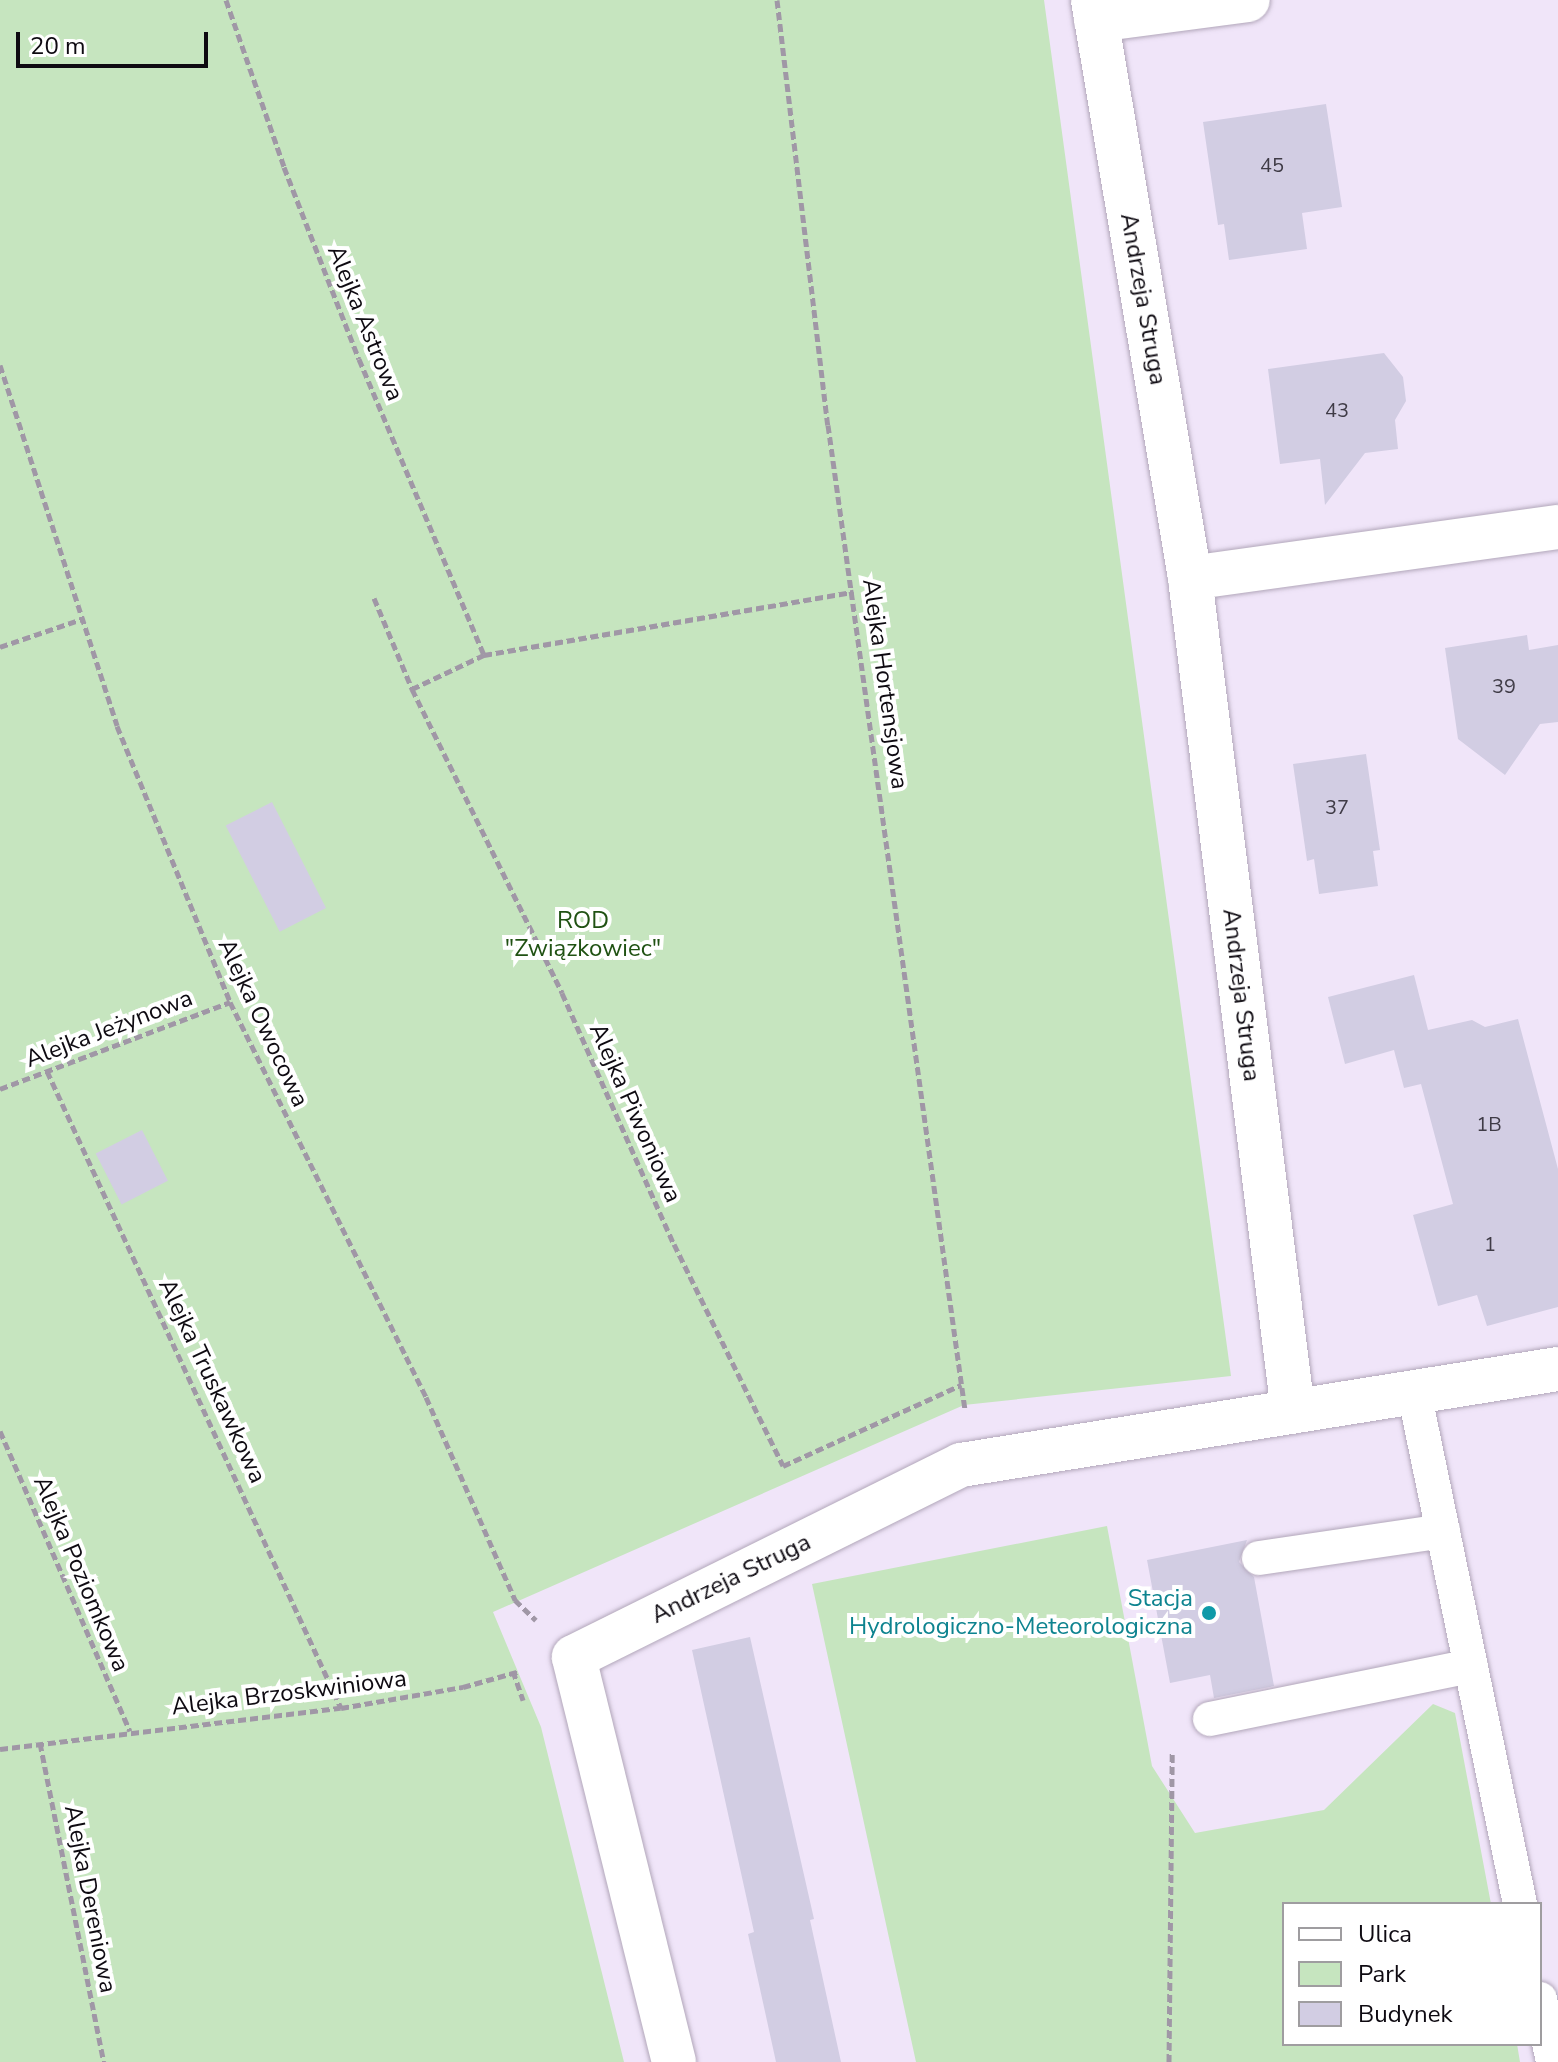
<!DOCTYPE html>
<html>
<head>
<meta charset="utf-8">
<style>
	body { margin:0 }
	#map { position:relative; width:1558px; height:2062px; overflow:hidden; background:#f0e5f9; font-family:"Nunito Sans",sans-serif }
	div>[style] { position:absolute }
	.green>* { inset:0; background:#c6e5bf }
	.building>* { inset:0; background:#d2cde3; transform-origin:0 0 }
	.path>* { height:5px; margin-top:-2.5px; transform-origin:0; background:repeating-linear-gradient(90deg,#a097a6 0 8px,transparent 0 12px) }
	.roads { filter:drop-shadow(0 0 2px #b2a7ba) drop-shadow(0 0 2px #b2a7ba) }
	.lane>* { height:34px; margin:-17px; padding:0 17px; transform-origin:17px; border-radius:17px; background:#fff }
	.street>* { height:44px; margin:-22px; padding:0 22px; transform-origin:22px; border-radius:22px; background:#fff }
	.dots>* { width:22px; height:22px; translate:-50% -50%; box-sizing:border-box; border:4px solid #fff; border-radius:50% }
	span { translate:-50% -50%; white-space:nowrap; text-align:center; line-height:1.15; -webkit-text-stroke:8px #fff; paint-order:stroke }
	.number-label { font-size:20px; color:#3f3b46 }
	.number-label span { -webkit-text-stroke-width:0 }
	.street-label { font-size:24px; color:#0e0a11 }
	.park-label { font-size:24px; color:#205213 }
	.culture-label { font-size:24px; color:#0d838f }
	.right { translate:-100% -50%; text-align:right }
	.legend { position:absolute; left:1282px; top:1902px; width:260px; height:144px; box-sizing:border-box; background:#fff; border:2px solid #9f9da0; margin:0; padding:10px 14px; list-style:none; font-size:24px; color:#0e0a11 }
	.legend li { display:flex; align-items:center; gap:16px; height:40px }
	.legend b { width:40px; border:2px solid #9f9da0 }
	.scale { position:absolute; left:16px; top:32px; width:192px; height:36px; box-sizing:border-box; border:4px solid #0e0a11; border-top:0; padding-left:10px; font-size:24px; line-height:28px; white-space:nowrap; color:#0e0a11; -webkit-text-stroke:6px #fff; paint-order:stroke }
</style>
</head>
<body>
<div id="map">
	<div class="green">
		<div style="clip-path:polygon(0 0,1044px 0,1231px 1376px,964px 1405px,493px 1612px,541px 1727px,624px 2062px,0 2062px)"></div>
		<div style="clip-path:polygon(1107px 1526px,1152px 1766px,1195px 1833px,1324px 1810px,1433px 1704px,1455px 1713px,1491px 1904px,1284px 1904px,1284px 2044px,1517px 2044px,1520px 2062px,916px 2062px,812px 1584px)"></div>
	</div>
	<div class="building">
		<div style="clip-path:polygon(1326px 104px,1342px 207px,1302px 213px,1307px 249px,1229px 260px,1224px 224px,1218px 225px,1203px 122px)"></div>
		<div style="clip-path:polygon(1384px 353px,1403px 377px,1406px 401px,1395px 420px,1398px 449px,1365px 453px,1325px 505px,1320px 459px,1280px 464px,1268px 369px)"></div>
		<div style="clip-path:polygon(1527px 635px,1529px 650px,1558px 645px,1558px 722px,1540px 724px,1505px 775px,1458px 739px,1445px 648px)"></div>
		<div style="clip-path:polygon(1366px 754px,1380px 850px,1373px 851px,1378px 886px,1319px 894px,1314px 859px,1307px 861px,1293px 764px)"></div>
		<div style="left:272px;top:802px;width:119px;height:52px;rotate:63deg"></div>
		<div style="clip-path:polygon(1414px 975px,1428px 1030px,1472px 1020px,1485px 1027px,1518px 1019px,1558px 1169px,1558px 1307px,1487px 1326px,1477px 1295px,1438px 1306px,1413px 1215px,1453px 1204px,1421px 1084px,1404px 1088px,1394px 1050px,1345px 1064px,1328px 997px)"></div>
		<div style="left:142px;top:1130px;width:57px;height:52px;rotate:63deg"></div>
		<div style="clip-path:polygon(1247px 1540px,1239px 1562px,1254px 1577px,1274px 1686px,1214px 1698px,1210px 1675px,1170px 1683px,1147px 1560px)"></div>
		<div style="clip-path:polygon(750px 1637px,814px 1919px,810px 1920px,841px 2062px,776px 2062px,748px 1934px,754px 1932px,692px 1650px)"></div>
	</div>
	<div class="path">
		<div style="left:226px;top:0;width:177px;rotate:70.8deg"></div>
		<div style="left:284px;top:167px;width:206px;rotate:68.7deg"></div>
		<div style="left:359px;top:359px;width:321px;rotate:67.1deg"></div>
		<div style="left:777px;top:0;width:428px;rotate:83.2deg"></div>
		<div style="left:828px;top:425px;width:994px;rotate:82.08deg"></div>
		<div style="left:0;top:365px;width:379px;rotate:72deg"></div>
		<div style="left:117px;top:726px;width:298px;rotate:67.7deg"></div>
		<div style="left:230px;top:1002px;width:441px;rotate:63.6deg"></div>
		<div style="left:426px;top:1397px;width:222px;rotate:66.3deg"></div>
		<div style="left:515px;top:1600px;width:29px;rotate:44deg"></div>
		<div style="left:374px;top:598px;width:99px;rotate:67.3deg"></div>
		<div style="left:412px;top:689px;width:339px;rotate:63.7deg"></div>
		<div style="left:562px;top:993px;width:275px;rotate:66deg"></div>
		<div style="left:674px;top:1244px;width:247px;rotate:63.8deg"></div>
		<div style="left:783px;top:1466px;width:196px;rotate:-24.5deg"></div>
		<div style="left:0;top:647px;width:87px;rotate:-18.9deg"></div>
		<div style="left:412px;top:689px;width:80px;rotate:-25.3deg"></div>
		<div style="left:484px;top:655px;width:375px;rotate:-9.7deg"></div>
		<div style="left:47px;top:1071px;width:702px;rotate:65.22deg"></div>
		<div style="left:0;top:1089px;width:246px;rotate:-20.7deg"></div>
		<div style="left:0;top:1431px;width:327px;rotate:66.6deg"></div>
		<div style="left:513px;top:1671px;width:31px;rotate:71deg"></div>
		<div style="left:40px;top:1743px;width:325px;rotate:78.7deg"></div>
		<div style="left:0;top:1749px;width:343px;rotate:-6.9deg"></div>
		<div style="left:341px;top:1708px;width:124px;rotate:-9.8deg"></div>
		<div style="left:463px;top:1687px;width:59px;rotate:-15.7deg"></div>
		<div style="left:1169px;top:2062px;width:311px;rotate:-89.4deg"></div>
	</div>
	<div class="roads">
		<div class="lane">
			<div style="left:1414px;top:1392px;width:523px;rotate:78.3deg"></div>
			<div style="left:1259px;top:1558px;width:186px;rotate:-8.3deg"></div>
			<div style="left:1210px;top:1719px;width:266px;rotate:-11.5deg"></div>
			<div style="left:1540px;top:1999px;width:64px;rotate:78.3deg"></div>
		</div>
		<div class="street">
			<div style="left:1093px;top:0;width:586px;rotate:80.47deg"></div>
			<div style="left:1190px;top:578px;width:372px;rotate:-7.9deg"></div>
			<div style="left:1096px;top:20px;width:153px;rotate:-7.5deg"></div>
			<div style="left:1190px;top:578px;width:840px;rotate:82.96deg"></div>
			<div style="left:674px;top:2062px;width:417px;rotate:-103.9deg"></div>
			<div style="left:574px;top:1657px;width:432px;rotate:-26.4deg"></div>
			<div style="left:961px;top:1465px;width:605px;rotate:-9.14deg"></div>
		</div>
	</div>
	<div class="dots">
		<div style="left:1209px;top:1613px;background:#0f9aa8"></div>
	</div>
	<div class="number-label">
		<span style="left:1272px;top:165px">45</span>
		<span style="left:1337px;top:410px">43</span>
		<span style="left:1504px;top:686px">39</span>
		<span style="left:1337px;top:807px">37</span>
		<span style="left:1489px;top:1124px">1B</span>
		<span style="left:1490px;top:1244px">1</span>
	</div>
	<div class="street-label">
		<span style="left:1143px;top:299px;rotate:80deg">Andrzeja Struga</span>
		<span style="left:365px;top:323px;rotate:68deg">Alejka Astrowa</span>
		<span style="left:885px;top:684px;rotate:82deg">Alejka Hortensjowa</span>
		<span style="left:1241px;top:995px;rotate:83deg">Andrzeja Struga</span>
		<span style="left:263px;top:1023px;rotate:65deg">Alejka Owocowa</span>
		<span style="left:109px;top:1029px;rotate:-21deg">Alejka Jeżynowa</span>
		<span style="left:635px;top:1113px;rotate:66deg">Alejka Piwoniowa</span>
		<span style="left:212px;top:1381px;rotate:65deg">Alejka Truskawkowa</span>
		<span style="left:81px;top:1574px;rotate:67deg">Alejka Poziomkowa</span>
		<span style="left:731px;top:1579px;rotate:-26deg">Andrzeja Struga</span>
		<span style="left:289px;top:1693px;rotate:-7deg">Alejka Brzoskwiniowa</span>
		<span style="left:90px;top:1899px;rotate:79deg">Alejka Dereniowa</span>
	</div>
	<div class="park-label">
		<span style="left:583px;top:935px">ROD<br>"Związkowiec"</span>
	</div>
	<div class="culture-label">
		<span class="right" style="left:1193px;top:1613px">Stacja<br>Hydrologiczno-Meteorologiczna</span>
	</div>
	<ul class="legend">
	<li><b style="height:10px;background:#fff"></b>Ulica</li>
	<li><b style="height:22px;background:#c6e5bf"></b>Park</li>
	<li><b style="height:22px;background:#d2cde3"></b>Budynek</li>
	</ul>
	<div class="scale">20 m</div>
</div>
</body>
</html>
